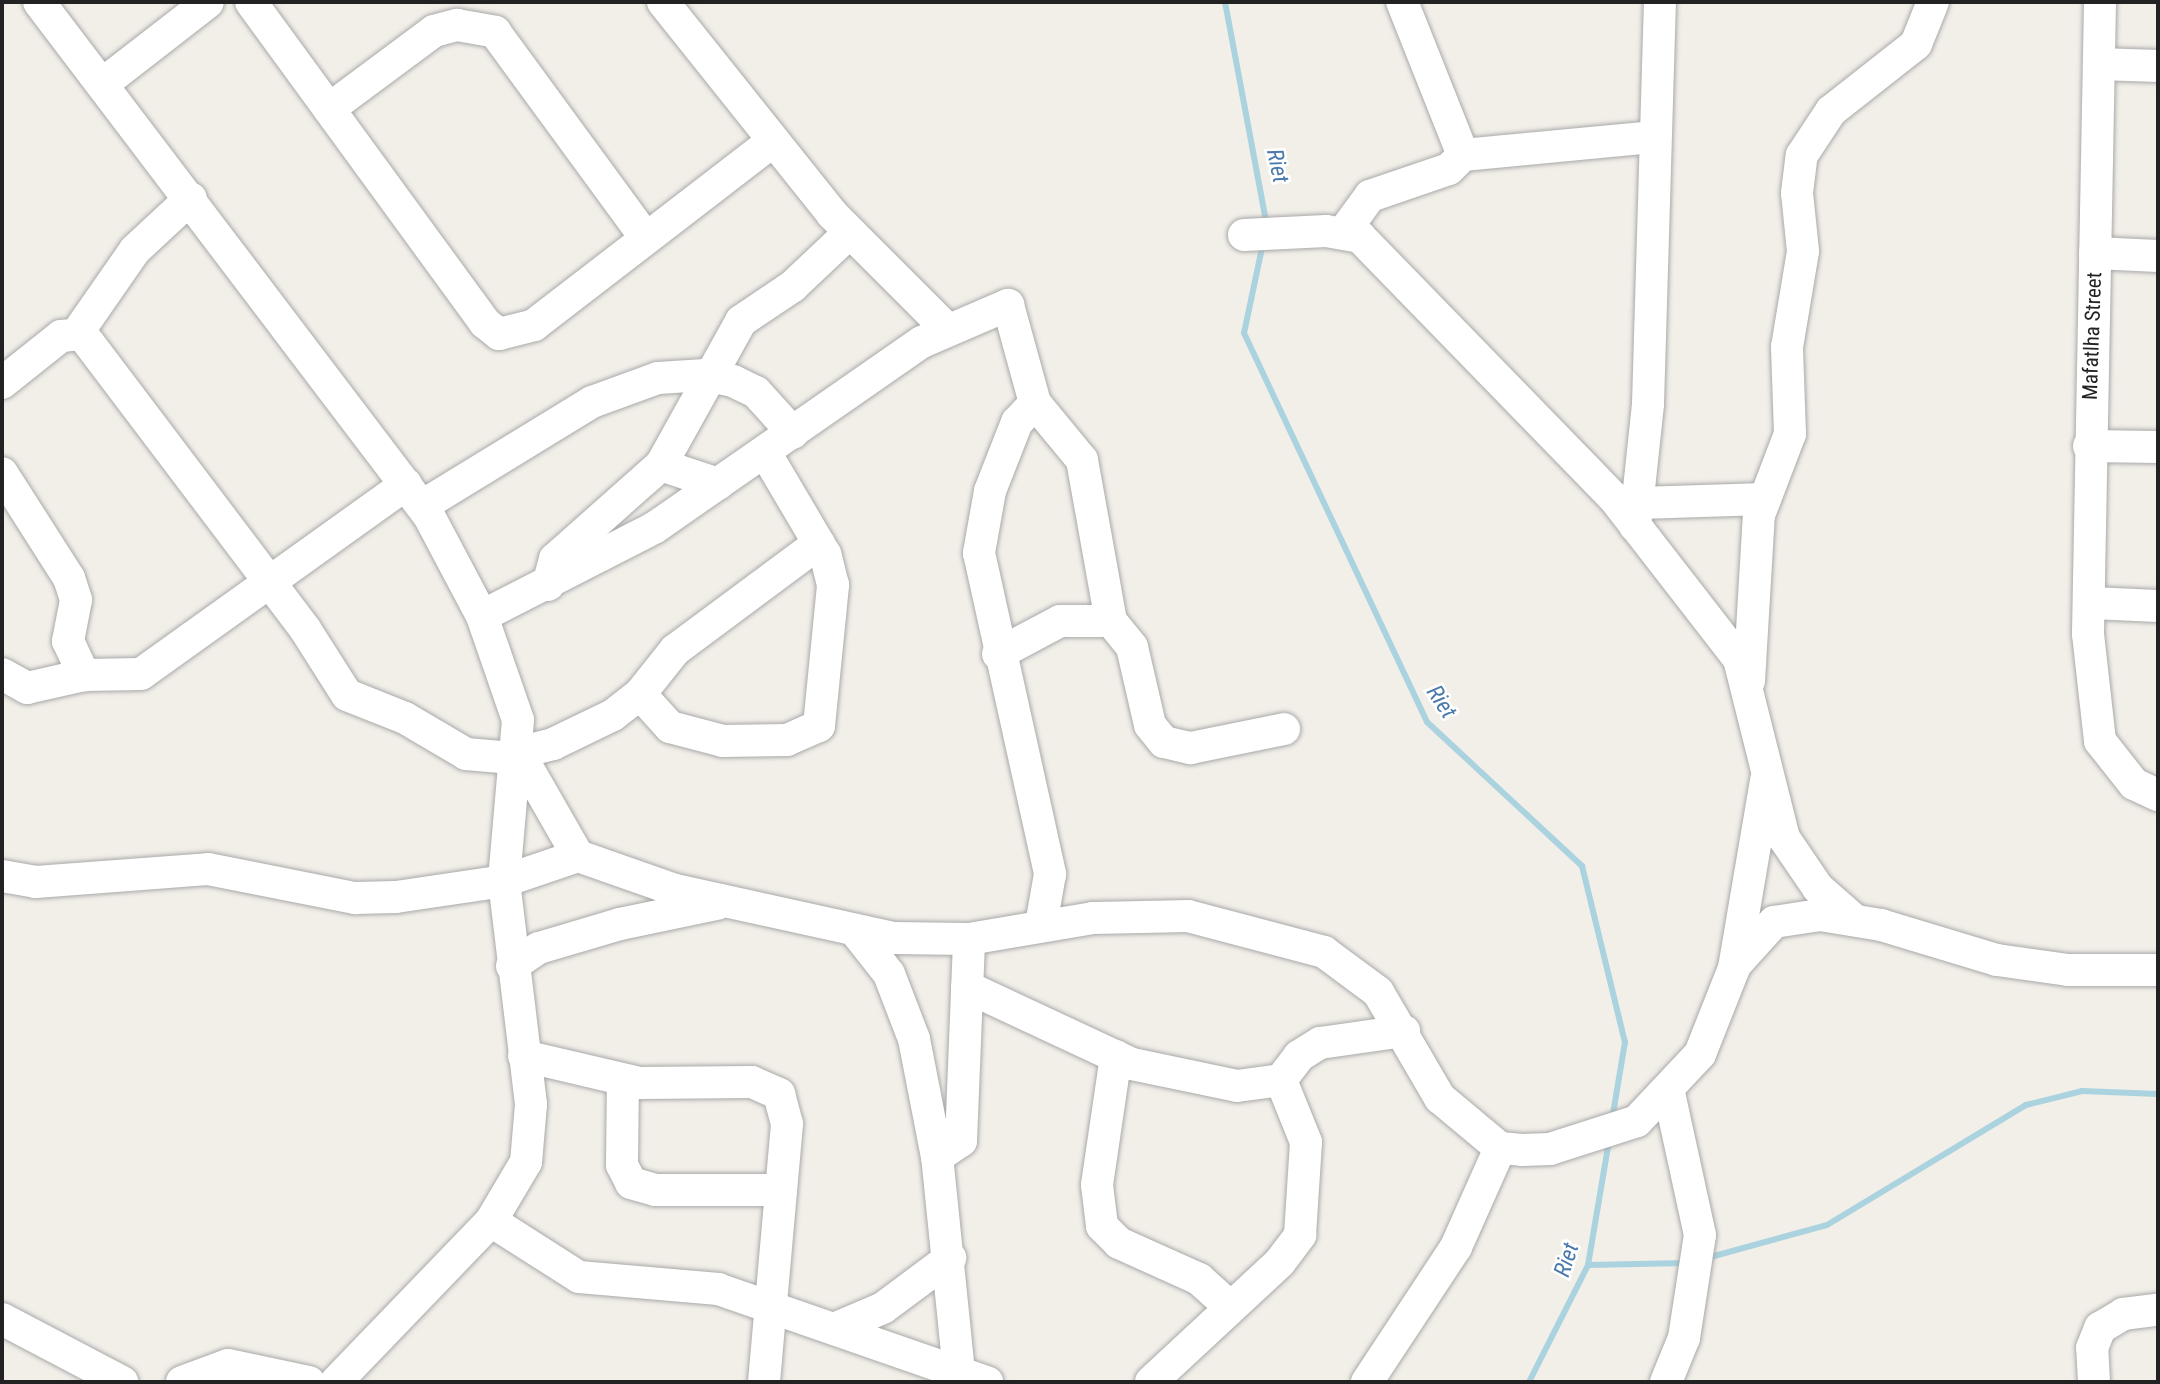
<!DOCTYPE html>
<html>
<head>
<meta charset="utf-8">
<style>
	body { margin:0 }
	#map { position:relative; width:2160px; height:1384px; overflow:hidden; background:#f2efe9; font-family:"Roboto Condensed",sans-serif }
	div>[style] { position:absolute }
	.stream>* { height:6px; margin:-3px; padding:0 3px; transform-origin:3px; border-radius:3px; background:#aad3df }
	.roads { filter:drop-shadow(0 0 2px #a9a9a9) drop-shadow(0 0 2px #a9a9a9) }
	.minor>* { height:32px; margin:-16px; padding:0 16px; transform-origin:16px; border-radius:16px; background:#fff }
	span { translate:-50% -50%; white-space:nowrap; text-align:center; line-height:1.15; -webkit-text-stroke:5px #fff; paint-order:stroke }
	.street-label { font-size:21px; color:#222 }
	.water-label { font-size:23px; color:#4a7aab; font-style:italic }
	.frame { position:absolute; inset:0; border:4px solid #222; pointer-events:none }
</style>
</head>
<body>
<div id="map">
	<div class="stream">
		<div style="left:1225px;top:2px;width:228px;rotate:79.4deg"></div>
		<div style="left:1263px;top:243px;width:92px;rotate:101.9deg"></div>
		<div style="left:1244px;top:333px;width:430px;rotate:64.8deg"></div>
		<div style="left:1427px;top:722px;width:212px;rotate:42.9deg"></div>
		<div style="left:1582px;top:866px;width:181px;rotate:76.3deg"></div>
		<div style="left:1625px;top:1042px;width:79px;rotate:99.5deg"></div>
		<div style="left:1707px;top:1258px;width:124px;rotate:-15.4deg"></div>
		<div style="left:1827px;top:1225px;width:232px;rotate:-31.1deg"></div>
		<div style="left:2026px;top:1105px;width:58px;rotate:-14deg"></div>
		<div style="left:2082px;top:1091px;width:76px;rotate:2.3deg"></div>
		<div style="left:1588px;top:1265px;width:98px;rotate:-1.2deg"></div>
		<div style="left:1529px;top:1382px;width:131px;rotate:-63.2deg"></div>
		<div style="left:1588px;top:1265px;width:126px;rotate:-80.4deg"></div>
	</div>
	<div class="roads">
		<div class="minor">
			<div style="left:39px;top:2px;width:645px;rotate:52.81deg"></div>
			<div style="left:429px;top:516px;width:113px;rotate:62.1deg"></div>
			<div style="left:482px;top:616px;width:110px;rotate:70.9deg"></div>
			<div style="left:518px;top:720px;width:162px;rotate:95deg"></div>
			<div style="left:504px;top:881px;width:225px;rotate:83.1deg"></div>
			<div style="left:531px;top:1104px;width:58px;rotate:94.9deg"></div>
			<div style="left:526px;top:1162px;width:69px;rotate:120.7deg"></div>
			<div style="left:491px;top:1221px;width:223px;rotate:133.9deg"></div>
			<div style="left:251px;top:2px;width:397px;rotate:53.9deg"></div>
			<div style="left:485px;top:323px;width:18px;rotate:38deg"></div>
			<div style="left:499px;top:334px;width:36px;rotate:-14deg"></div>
			<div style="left:534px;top:325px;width:302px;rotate:-37.6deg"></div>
			<div style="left:663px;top:2px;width:271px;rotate:51.4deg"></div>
			<div style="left:832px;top:214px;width:163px;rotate:45deg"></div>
			<div style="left:2100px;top:2px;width:632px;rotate:91.09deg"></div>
			<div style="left:2088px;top:634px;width:108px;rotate:83.6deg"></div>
			<div style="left:2100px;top:741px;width:55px;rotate:51.7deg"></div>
			<div style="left:2134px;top:784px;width:26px;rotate:25deg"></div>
			<div style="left:2099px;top:64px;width:59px;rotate:1.9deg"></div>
			<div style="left:105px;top:82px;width:130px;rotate:-37.8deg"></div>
			<div style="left:329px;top:109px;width:131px;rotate:-36.6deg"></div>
			<div style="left:434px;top:31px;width:24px;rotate:-15deg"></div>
			<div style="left:457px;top:25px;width:39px;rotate:10deg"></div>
			<div style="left:495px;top:32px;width:255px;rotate:53.8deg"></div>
			<div style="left:1463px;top:155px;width:190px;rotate:-5.4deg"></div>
			<div style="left:1343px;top:233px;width:46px;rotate:-53.9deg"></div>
			<div style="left:1370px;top:196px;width:83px;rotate:-18.9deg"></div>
			<div style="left:1449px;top:169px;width:20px;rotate:-45deg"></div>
			<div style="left:1463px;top:155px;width:165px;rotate:-111.7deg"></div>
			<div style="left:1244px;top:235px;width:82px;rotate:-2.8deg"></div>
			<div style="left:1326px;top:231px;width:35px;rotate:10deg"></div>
			<div style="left:1360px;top:237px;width:364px;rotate:45.8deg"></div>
			<div style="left:1614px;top:498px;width:204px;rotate:52.2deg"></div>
			<div style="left:1739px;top:659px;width:185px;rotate:75.9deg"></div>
			<div style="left:1784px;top:838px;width:60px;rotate:55.8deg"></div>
			<div style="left:1818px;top:888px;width:44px;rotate:41.3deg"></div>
			<div style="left:2095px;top:253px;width:63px;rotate:2.7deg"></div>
			<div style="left:78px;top:332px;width:100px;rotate:-55.2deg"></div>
			<div style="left:135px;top:250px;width:76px;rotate:-42.9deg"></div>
			<div style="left:2px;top:383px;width:75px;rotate:-38.5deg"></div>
			<div style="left:61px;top:336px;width:21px;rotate:-5deg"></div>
			<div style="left:82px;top:334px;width:370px;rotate:52.9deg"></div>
			<div style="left:305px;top:629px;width:78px;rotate:57.5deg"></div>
			<div style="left:347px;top:695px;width:62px;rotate:21.6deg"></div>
			<div style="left:405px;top:718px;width:71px;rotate:30.5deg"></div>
			<div style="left:466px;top:754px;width:35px;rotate:5deg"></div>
			<div style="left:501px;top:757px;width:54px;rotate:-14deg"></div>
			<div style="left:553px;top:744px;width:67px;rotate:-25.8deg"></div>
			<div style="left:613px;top:715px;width:34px;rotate:-38deg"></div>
			<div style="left:640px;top:694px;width:56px;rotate:-51.5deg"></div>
			<div style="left:675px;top:650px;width:179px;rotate:-36.6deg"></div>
			<div style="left:1035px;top:403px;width:74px;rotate:50.5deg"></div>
			<div style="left:1082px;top:460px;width:164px;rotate:79.8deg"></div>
			<div style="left:1111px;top:621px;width:33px;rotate:51deg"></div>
			<div style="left:1132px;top:647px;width:80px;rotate:77deg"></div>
			<div style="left:1150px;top:725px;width:22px;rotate:51deg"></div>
			<div style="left:1164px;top:742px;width:28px;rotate:13deg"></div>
			<div style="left:1191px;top:748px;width:95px;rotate:-11.5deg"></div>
			<div style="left:2089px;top:446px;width:69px;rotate:0.8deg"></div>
			<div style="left:661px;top:465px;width:60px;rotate:18.4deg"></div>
			<div style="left:2px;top:473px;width:125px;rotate:57.5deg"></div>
			<div style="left:69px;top:578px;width:23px;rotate:72deg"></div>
			<div style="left:76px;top:600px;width:42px;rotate:101deg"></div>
			<div style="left:68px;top:641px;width:38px;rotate:65deg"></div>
			<div style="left:1639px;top:503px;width:126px;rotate:-1.8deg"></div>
			<div style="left:422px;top:506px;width:199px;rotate:-31.5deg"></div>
			<div style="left:592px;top:402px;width:70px;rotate:-20deg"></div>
			<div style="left:658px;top:378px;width:47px;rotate:-3.7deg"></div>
			<div style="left:705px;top:375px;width:29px;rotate:12deg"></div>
			<div style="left:733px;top:381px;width:25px;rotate:26deg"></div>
			<div style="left:756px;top:392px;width:55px;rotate:47.9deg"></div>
			<div style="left:1635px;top:526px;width:123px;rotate:-83.9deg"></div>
			<div style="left:1648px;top:404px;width:402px;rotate:-88.3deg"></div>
			<div style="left:548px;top:585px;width:27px;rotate:-75deg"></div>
			<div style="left:555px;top:559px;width:142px;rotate:-41.6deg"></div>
			<div style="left:661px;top:465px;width:165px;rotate:-60.9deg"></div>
			<div style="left:741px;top:321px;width:63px;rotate:-33.9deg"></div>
			<div style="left:793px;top:286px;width:77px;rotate:-43.4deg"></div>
			<div style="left:2092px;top:603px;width:66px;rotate:2.6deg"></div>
			<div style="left:482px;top:616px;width:193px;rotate:-27.1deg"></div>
			<div style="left:654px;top:528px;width:326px;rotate:-34.8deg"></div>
			<div style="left:922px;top:342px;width:94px;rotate:-23.3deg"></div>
			<div style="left:1008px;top:305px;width:102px;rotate:74.6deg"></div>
			<div style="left:1035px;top:403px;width:26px;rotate:133deg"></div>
			<div style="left:1017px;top:422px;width:74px;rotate:111.4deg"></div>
			<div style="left:990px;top:491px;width:63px;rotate:100.1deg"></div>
			<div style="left:979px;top:553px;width:329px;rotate:77.5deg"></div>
			<div style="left:1050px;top:874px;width:52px;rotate:100deg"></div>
			<div style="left:998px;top:654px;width:70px;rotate:-28deg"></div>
			<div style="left:1060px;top:621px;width:51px"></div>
			<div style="left:2px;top:674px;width:29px;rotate:29deg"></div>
			<div style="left:27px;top:688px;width:58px;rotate:-12.8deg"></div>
			<div style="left:84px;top:675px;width:57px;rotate:-1deg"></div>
			<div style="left:141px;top:674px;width:326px;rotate:-35.6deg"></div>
			<div style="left:1749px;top:681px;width:166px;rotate:-86.6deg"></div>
			<div style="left:1759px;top:515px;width:87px;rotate:-69.1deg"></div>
			<div style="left:1790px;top:434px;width:87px;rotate:-92deg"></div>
			<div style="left:1787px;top:347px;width:97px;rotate:-80.5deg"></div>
			<div style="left:1803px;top:251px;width:58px;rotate:-95.9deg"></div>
			<div style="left:1797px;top:193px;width:38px;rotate:-83deg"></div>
			<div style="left:1802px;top:155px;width:53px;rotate:-56.6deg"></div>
			<div style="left:1831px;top:111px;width:108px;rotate:-38.2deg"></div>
			<div style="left:1916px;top:44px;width:45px;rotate:-68deg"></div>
			<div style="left:640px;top:694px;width:45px;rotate:47.7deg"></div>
			<div style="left:670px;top:727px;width:55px;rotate:14.8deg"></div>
			<div style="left:723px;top:741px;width:64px;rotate:-0.9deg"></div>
			<div style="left:787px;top:740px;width:35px;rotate:-24deg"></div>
			<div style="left:819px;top:726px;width:142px;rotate:-84.3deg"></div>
			<div style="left:833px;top:585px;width:32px;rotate:-104deg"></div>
			<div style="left:825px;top:554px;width:118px;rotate:-120.5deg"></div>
			<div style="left:519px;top:753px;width:119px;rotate:60.2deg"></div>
			<div style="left:578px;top:856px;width:103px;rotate:19.3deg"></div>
			<div style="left:675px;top:890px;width:223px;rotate:12.4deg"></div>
			<div style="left:893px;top:938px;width:76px;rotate:0.8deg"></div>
			<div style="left:969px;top:939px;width:126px;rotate:-9.6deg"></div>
			<div style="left:1093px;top:918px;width:95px;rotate:-1.2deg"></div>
			<div style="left:1188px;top:916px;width:141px;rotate:14.8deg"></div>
			<div style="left:1324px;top:952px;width:67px;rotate:36.5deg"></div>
			<div style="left:1378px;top:992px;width:123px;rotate:59.7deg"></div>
			<div style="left:1440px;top:1098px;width:78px;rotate:39.8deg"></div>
			<div style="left:1500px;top:1148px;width:22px;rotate:5deg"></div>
			<div style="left:1522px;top:1150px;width:28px;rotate:-2deg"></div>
			<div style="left:1550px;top:1149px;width:91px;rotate:-17.8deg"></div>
			<div style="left:1637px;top:1121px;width:92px;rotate:-46.8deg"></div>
			<div style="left:1700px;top:1054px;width:92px;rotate:-68.4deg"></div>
			<div style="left:1734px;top:968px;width:191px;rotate:-80.3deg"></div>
			<div style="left:2px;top:876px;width:35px;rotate:10deg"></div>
			<div style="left:36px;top:882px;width:172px;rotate:-4.3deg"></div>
			<div style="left:208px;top:869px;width:150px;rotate:11.2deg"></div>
			<div style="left:355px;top:898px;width:41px;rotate:-1.4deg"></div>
			<div style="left:396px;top:897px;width:109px;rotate:-8.4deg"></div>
			<div style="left:504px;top:881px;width:78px;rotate:-18.7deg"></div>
			<div style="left:856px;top:932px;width:53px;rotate:51.8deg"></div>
			<div style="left:889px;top:974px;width:70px;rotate:69deg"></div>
			<div style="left:914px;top:1039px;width:120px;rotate:79deg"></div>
			<div style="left:1736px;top:964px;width:57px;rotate:-47.9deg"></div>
			<div style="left:1774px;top:922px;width:47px;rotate:-8.7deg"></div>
			<div style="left:1820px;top:915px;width:62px;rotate:9.3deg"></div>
			<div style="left:1881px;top:925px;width:121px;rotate:16.8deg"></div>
			<div style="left:1997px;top:960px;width:72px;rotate:8deg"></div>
			<div style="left:2068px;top:970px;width:90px"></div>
			<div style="left:512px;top:966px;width:32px;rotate:-34deg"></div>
			<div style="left:539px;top:948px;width:84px;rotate:-16.5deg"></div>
			<div style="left:620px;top:924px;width:99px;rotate:-11.7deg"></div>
			<div style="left:967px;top:987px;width:182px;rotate:25deg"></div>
			<div style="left:1132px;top:1064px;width:107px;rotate:11.8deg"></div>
			<div style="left:1237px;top:1086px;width:44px;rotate:-7.8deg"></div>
			<div style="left:1281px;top:1080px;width:30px;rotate:-53deg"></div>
			<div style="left:1299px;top:1056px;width:25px;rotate:-32deg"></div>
			<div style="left:1320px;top:1043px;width:85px;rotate:-8.1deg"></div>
			<div style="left:524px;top:1056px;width:118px;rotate:13.2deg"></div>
			<div style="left:639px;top:1083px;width:113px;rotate:-0.5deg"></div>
			<div style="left:752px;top:1082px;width:30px;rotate:24deg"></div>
			<div style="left:779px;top:1094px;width:31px;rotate:75deg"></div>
			<div style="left:787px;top:1124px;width:259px;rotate:95.1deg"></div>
			<div style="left:1116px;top:1056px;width:130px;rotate:98.4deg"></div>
			<div style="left:1097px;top:1185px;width:41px;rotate:83deg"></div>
			<div style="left:1102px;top:1226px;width:24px;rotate:45deg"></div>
			<div style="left:1119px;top:1243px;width:88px;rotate:24.2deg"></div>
			<div style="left:1199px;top:1279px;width:40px;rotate:42deg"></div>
			<div style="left:623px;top:1080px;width:85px;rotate:90.7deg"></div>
			<div style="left:622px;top:1165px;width:20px;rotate:63deg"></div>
			<div style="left:631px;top:1183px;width:25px;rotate:16deg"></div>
			<div style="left:655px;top:1190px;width:126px"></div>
			<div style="left:491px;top:1221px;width:104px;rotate:32.5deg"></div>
			<div style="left:579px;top:1277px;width:140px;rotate:4.9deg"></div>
			<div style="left:718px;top:1289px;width:285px;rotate:19.1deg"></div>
			<div style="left:2px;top:1319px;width:136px;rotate:27.7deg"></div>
			<div style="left:834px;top:1329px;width:53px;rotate:-23.2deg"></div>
			<div style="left:883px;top:1308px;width:84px;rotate:-36.7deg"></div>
			<div style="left:182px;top:1382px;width:49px;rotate:-20.3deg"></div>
			<div style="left:228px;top:1365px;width:83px;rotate:11.9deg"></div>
			<div style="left:960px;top:1382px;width:226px;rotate:-95.8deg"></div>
			<div style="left:937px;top:1157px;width:29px;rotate:-34deg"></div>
			<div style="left:961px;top:1141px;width:202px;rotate:-87.7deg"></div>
			<div style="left:1151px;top:1382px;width:176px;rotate:-42.9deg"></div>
			<div style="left:1280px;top:1262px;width:34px;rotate:-53deg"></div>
			<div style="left:1300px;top:1235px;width:93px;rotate:-86.3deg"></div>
			<div style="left:1306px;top:1142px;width:67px;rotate:-112deg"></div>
			<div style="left:1367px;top:1382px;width:162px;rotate:-56.6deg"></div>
			<div style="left:1456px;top:1247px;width:108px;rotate:-66deg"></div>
			<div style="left:1666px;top:1382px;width:48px;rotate:-67.8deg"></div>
			<div style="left:1684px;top:1338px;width:104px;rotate:-81.2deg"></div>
			<div style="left:1700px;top:1235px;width:145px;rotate:-102.3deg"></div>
			<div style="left:2094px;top:1382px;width:34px;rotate:-93deg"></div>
			<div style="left:2092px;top:1348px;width:22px;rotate:-68deg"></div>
			<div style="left:2100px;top:1328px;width:27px;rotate:-31deg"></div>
			<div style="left:2123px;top:1314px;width:35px;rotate:-7deg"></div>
		</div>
	</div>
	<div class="street-label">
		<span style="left:2092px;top:336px;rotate:-88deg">Mafatlha Street</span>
	</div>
	<div class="water-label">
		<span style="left:1277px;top:166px;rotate:78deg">Riet</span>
		<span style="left:1441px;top:702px;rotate:57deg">Riet</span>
		<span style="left:1567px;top:1260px;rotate:-72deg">Riet</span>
	</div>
	<div class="frame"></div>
</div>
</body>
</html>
